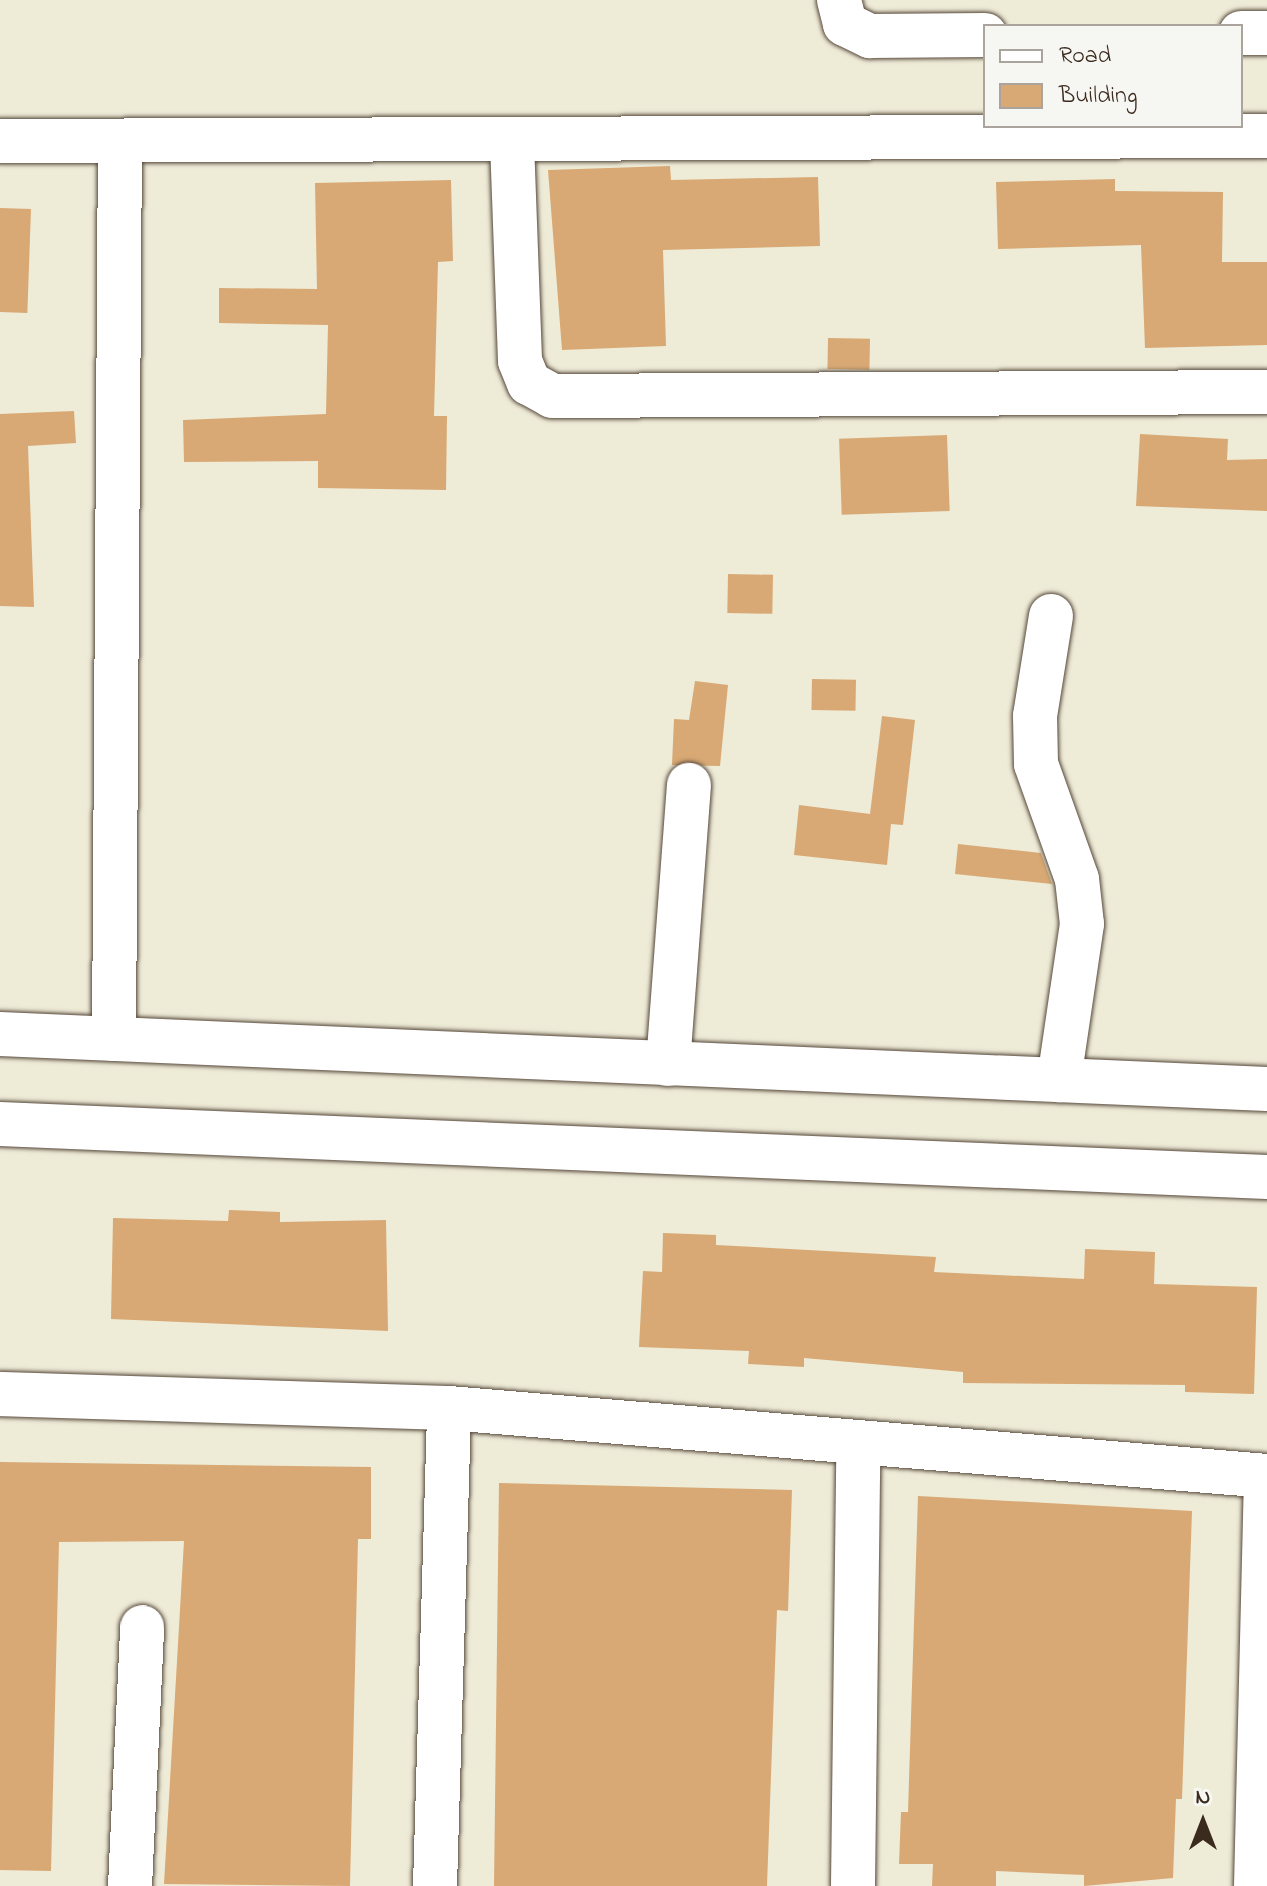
<!DOCTYPE html>
<html>
<head>
<meta charset="utf-8">
<style>
	body { margin:0 }
	#map { position:relative; width:1267px; height:1886px; overflow:hidden; background:#eeebd7; font-family:"Indie Flower",sans-serif }
	div>[style] { position:absolute }
	.building>* { inset:0; background:#d8a974; transform-origin:0 0 }
	.roads { filter:drop-shadow(0 0 2px #56473a) drop-shadow(0 0 2px #56473a) }
	.minor>* { height:44px; margin:-22px; padding:0 22px; transform-origin:22px; border-radius:22px; background:#fff }
	.major>* { height:44px; margin:-22px; padding:0 22px; transform-origin:22px; border-radius:22px; background:#fff }
	span { translate:-50% -50%; white-space:nowrap; text-align:center; line-height:1.15; -webkit-text-stroke:8px #f6f6f2; paint-order:stroke }
	.legend { position:absolute; left:983px; top:24px; width:260px; height:104px; box-sizing:border-box; background:#f6f6f2; border:2px solid #aba49d; margin:0; padding:10px 14px; list-style:none; font-size:24px; color:#3b2a1e }
	.legend li { display:flex; align-items:center; gap:16px; height:40px }
	.legend b { width:40px; border:2px solid #aba49d }
	.north { position:absolute; left:1163px; top:1782px; width:80px; height:80px; -webkit-text-stroke:6px #f6f6f2; paint-order:stroke; rotate:0deg; font-size:22px; font-weight:700; line-height:32px; text-align:center; color:#3b2a1e }
	.north::after { content:''; display:block; margin:auto; width:28px; height:36px; background:#3b2a1e; clip-path:polygon(50% 0,100% 100%,50% 72%,0 100%) }
</style>
</head>
<body>
<div id="map">
	<div class="building">
		<div style="clip-path:polygon(670px 166px,671px 180px,818px 177px,820px 246px,663px 250px,666px 346px,562px 350px,548px 170px)"></div>
		<div style="clip-path:polygon(1115px 179px,1115px 191px,1223px 192px,1222px 262px,1267px 262px,1267px 345px,1145px 348px,1141px 245px,998px 249px,996px 182px)"></div>
		<div style="clip-path:polygon(451px 180px,453px 261px,438px 262px,434px 416px,447px 416px,446px 490px,318px 488px,318px 461px,184px 462px,183px 420px,326px 414px,328px 325px,219px 323px,219px 288px,317px 289px,315px 183px)"></div>
		<div style="left:0;top:208px;width:31px;height:104px;rotate:2deg"></div>
		<div style="left:828px;top:338px;width:42px;height:31px;rotate:1deg"></div>
		<div style="clip-path:polygon(74px 411px,76px 443px,28px 446px,34px 607px,0 606px,0 414px)"></div>
		<div style="clip-path:polygon(1140px 434px,1228px 439px,1227px 460px,1267px 459px,1267px 511px,1136px 506px)"></div>
		<div style="left:947px;top:435px;width:76px;height:108px;rotate:88deg"></div>
		<div style="left:728px;top:574px;width:45px;height:39px;rotate:1deg"></div>
		<div style="left:812px;top:679px;width:44px;height:31px;rotate:1deg"></div>
		<div style="clip-path:polygon(695px 681px,728px 685px,720px 766px,672px 765px,674px 719px,689px 720px)"></div>
		<div style="clip-path:polygon(882px 716px,915px 720px,903px 825px,891px 824px,887px 865px,794px 855px,799px 805px,870px 814px)"></div>
		<div style="clip-path:polygon(958px 844px,1041px 853px,1052px 884px,955px 874px)"></div>
		<div style="clip-path:polygon(229px 1210px,280px 1212px,280px 1222px,386px 1220px,388px 1331px,111px 1319px,113px 1218px,228px 1221px)"></div>
		<div style="clip-path:polygon(663px 1233px,716px 1235px,716px 1245px,936px 1257px,934px 1272px,1084px 1279px,1085px 1249px,1155px 1252px,1154px 1284px,1257px 1287px,1254px 1394px,1185px 1392px,1185px 1385px,963px 1383px,963px 1372px,804px 1358px,804px 1367px,748px 1364px,749px 1351px,639px 1347px,643px 1271px,662px 1272px)"></div>
		<div style="clip-path:polygon(0 1462px,371px 1467px,371px 1539px,358px 1539px,350px 1886px,164px 1884px,184px 1541px,59px 1542px,51px 1871px,0 1870px)"></div>
		<div style="clip-path:polygon(499px 1483px,792px 1490px,788px 1611px,777px 1610px,767px 1886px,494px 1886px)"></div>
		<div style="clip-path:polygon(918px 1496px,1192px 1511px,1182px 1799px,1176px 1799px,1173px 1878px,1084px 1886px,1084px 1875px,996px 1871px,996px 1886px,932px 1886px,933px 1864px,899px 1864px,901px 1812px,908px 1812px)"></div>
	</div>
	<div class="roads">
		<div class="minor">
			<div style="left:839px;top:0;width:25px;rotate:76deg"></div>
			<div style="left:845px;top:24px;width:28px;rotate:26deg"></div>
			<div style="left:870px;top:36px;width:115px;rotate:-0.5deg"></div>
			<div style="left:1241px;top:33px;width:26px"></div>
			<div style="left:0;top:141px;width:1267px;rotate:-0.23deg"></div>
			<div style="left:512px;top:142px;width:219px;rotate:87.9deg"></div>
			<div style="left:520px;top:361px;width:24px;rotate:68deg"></div>
			<div style="left:529px;top:383px;width:26px;rotate:29deg"></div>
			<div style="left:552px;top:396px;width:715px;rotate:-0.32deg"></div>
			<div style="left:1051px;top:616px;width:101px;rotate:99.1deg"></div>
			<div style="left:1035px;top:716px;width:48px;rotate:88.8deg"></div>
			<div style="left:1036px;top:764px;width:122px;rotate:70.4deg"></div>
			<div style="left:1077px;top:879px;width:45px;rotate:83.7deg"></div>
			<div style="left:1082px;top:924px;width:158px;rotate:98.4deg"></div>
			<div style="left:0;top:1034px;width:1268px;rotate:2.49deg"></div>
			<div style="left:114px;top:1039px;width:897px;rotate:-89.62deg"></div>
			<div style="left:668px;top:1064px;width:280px;rotate:-85.7deg"></div>
			<div style="left:0;top:1394px;width:449px;rotate:1.8deg"></div>
			<div style="left:130px;top:1886px;width:259px;rotate:-87.3deg"></div>
			<div style="left:435px;top:1886px;width:478px;rotate:-88.3deg"></div>
			<div style="left:449px;top:1408px;width:821px;rotate:4.75deg"></div>
			<div style="left:853px;top:1886px;width:440px;rotate:-89.3deg"></div>
			<div style="left:1256px;top:1886px;width:410px;rotate:-88.6deg"></div>
		</div>
		<div class="major">
			<div style="left:0;top:1124px;width:1268px;rotate:2.4deg"></div>
		</div>
	</div>
	<ul class="legend">
	<li><b style="height:10px;background:#fff"></b>Road</li>
	<li><b style="height:22px;background:#d8a974"></b>Building</li>
	</ul>
	<div class="north">N</div>
</div>
</body>
</html>
